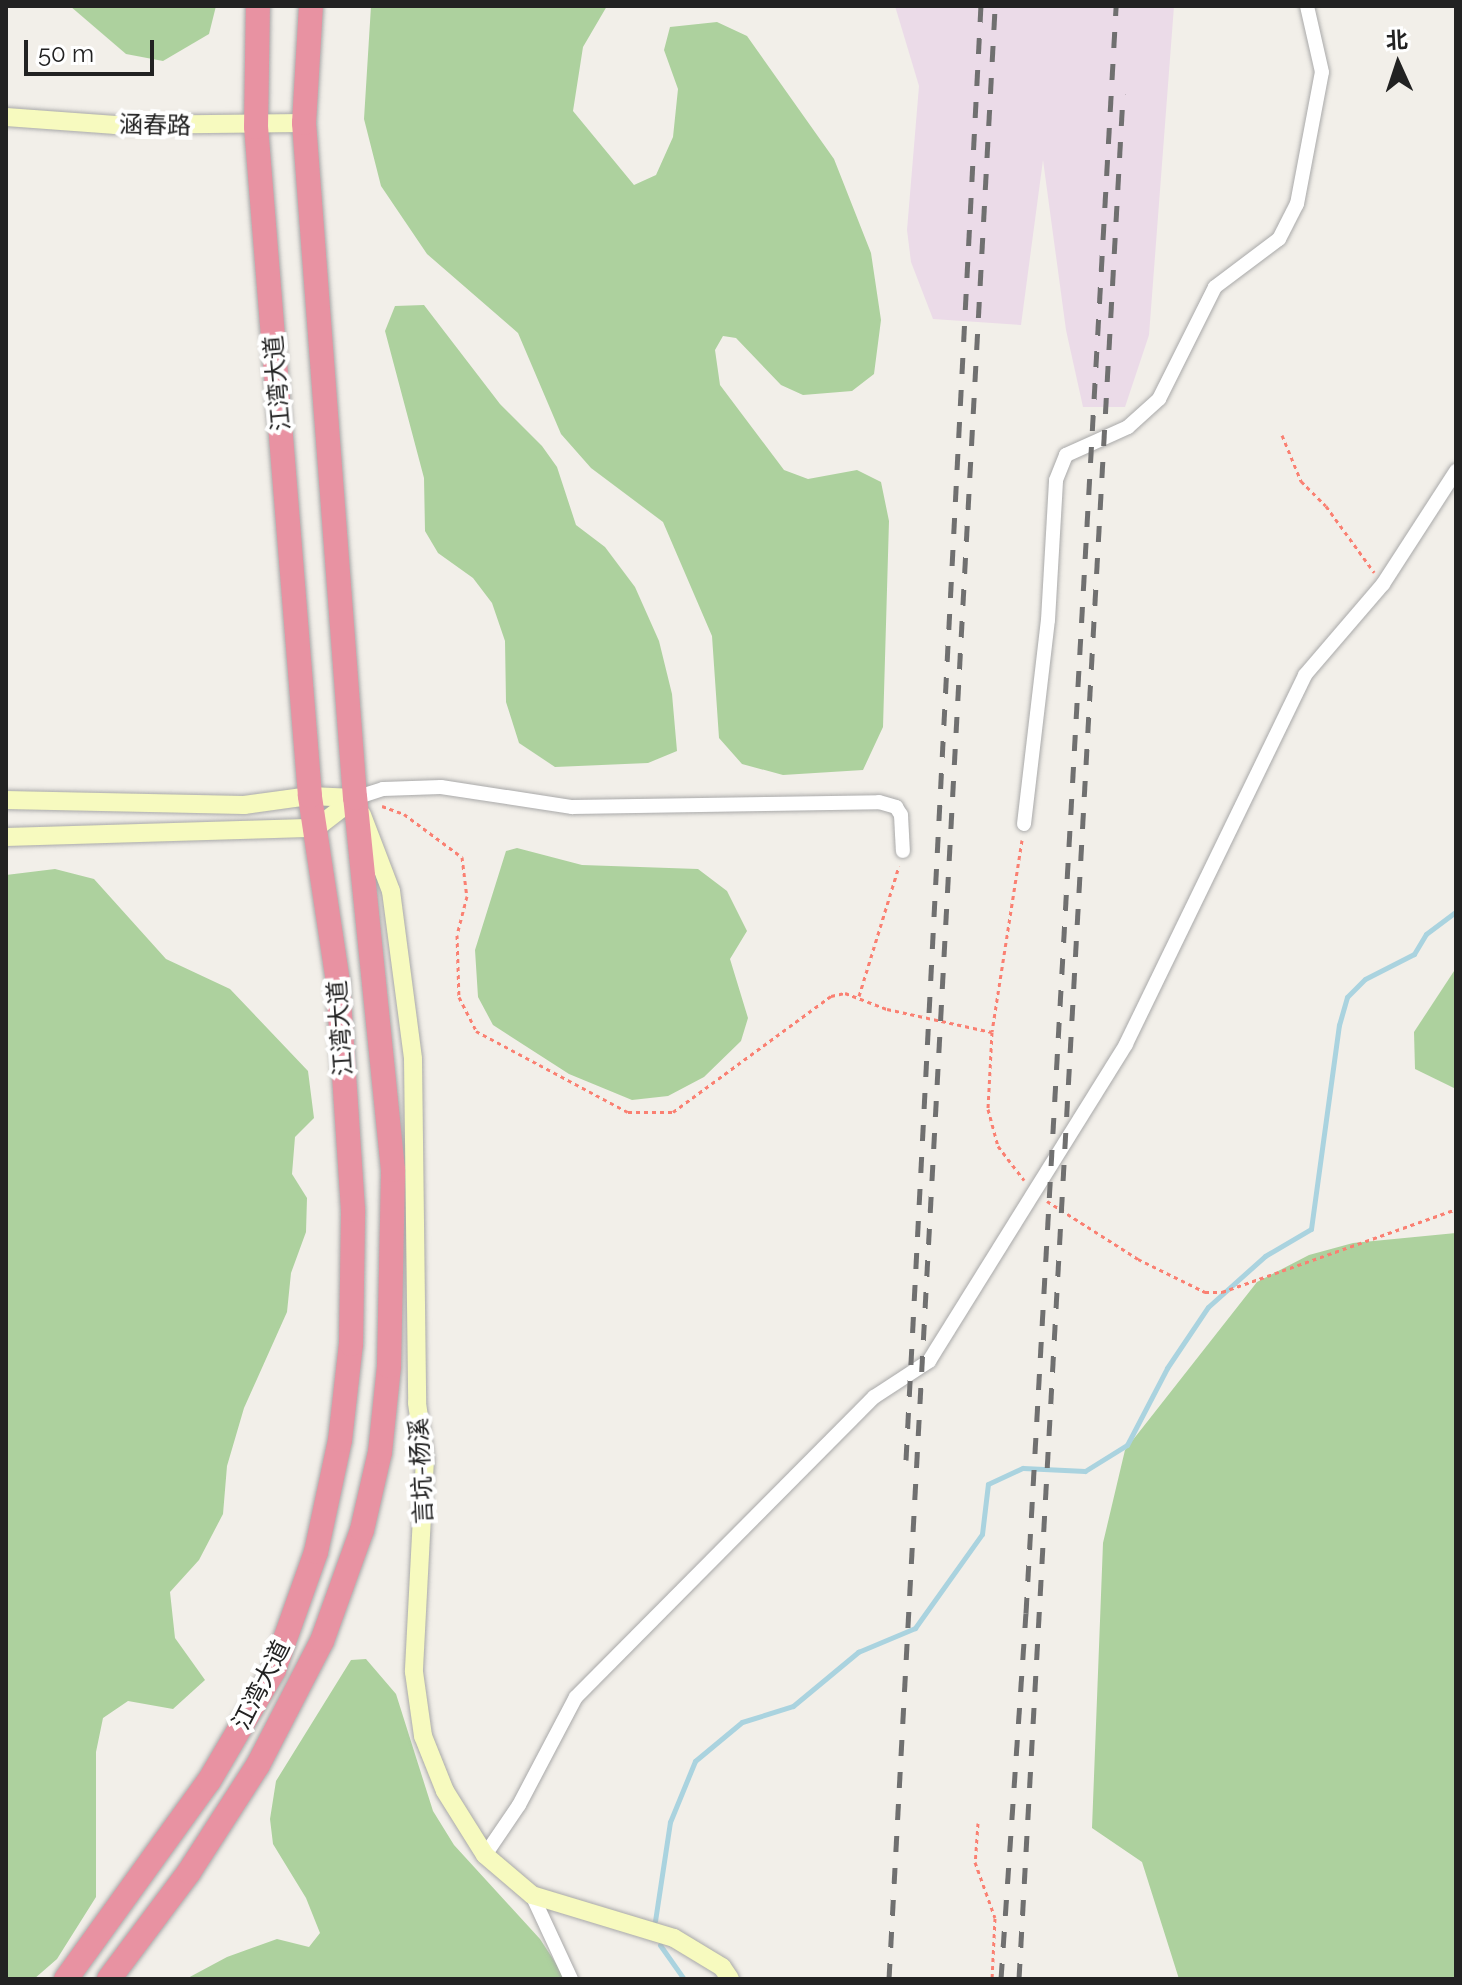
<!DOCTYPE html>
<html>
<head>
<meta charset="utf-8">
<style>
	body { margin:0 }
	#map { position:relative; width:1462px; height:1985px; overflow:hidden; background:#f2efe9; font-family:Raleway,"Noto Sans SC",sans-serif }
	div>[style] { position:absolute }
	.industrial>* { inset:0; background:#ebdbe8 }
	.forest>* { inset:0; background:#add19e }
	.stream>* { height:5px; margin:-2.5px; padding:0 2.5px; transform-origin:2.5px; border-radius:2.5px; background:#aad3df }
	.path>* { height:3px; margin-top:-1.5px; transform-origin:0; background:repeating-linear-gradient(90deg,#fa8072 0 4px,transparent 0 8px) }
	.roads { filter:drop-shadow(0 0 2px #a9a9a9) drop-shadow(0 0 2px #a9a9a9) }
	.street>* { height:14px; margin:-7px; padding:0 7px; transform-origin:7px; border-radius:7px; background:#fff }
	.secondary>* { height:18px; margin:-9px; padding:0 9px; transform-origin:9px; border-radius:9px; background:#f7fabf }
	.highway>* { height:24px; margin:-12px; padding:0 12px; transform-origin:12px; border-radius:12px; background:#e892a2 }
	.rail>* { height:5px; margin-top:-2.5px; transform-origin:0; background:repeating-linear-gradient(90deg,#707070 0 16px,transparent 0 32px) }
	span { translate:-50% -50%; white-space:nowrap; text-align:center; line-height:1.15; -webkit-text-stroke:8px #fff; paint-order:stroke }
	.street-label { font-size:24px; color:#222 }
	.frame { position:absolute; inset:0; border:8px solid #222; pointer-events:none }
	.north { position:absolute; left:1358px; top:24px; width:80px; height:80px; -webkit-text-stroke:6px #fff; paint-order:stroke; rotate:357deg; font-size:22px; font-weight:700; line-height:32px; text-align:center; color:#222 }
	.north::after { content:''; display:block; margin:auto; width:28px; height:36px; background:#222; clip-path:polygon(50% 0,100% 100%,50% 72%,0 100%) }
	.scale { position:absolute; left:24px; top:40px; width:130px; height:36px; box-sizing:border-box; border:4px solid #222; border-top:0; padding-left:10px; font-size:24px; line-height:28px; white-space:nowrap; color:#222; -webkit-text-stroke:6px #fff; paint-order:stroke }
</style>
</head>
<body>
<div id="map">
	<div class="industrial">
		<div style="clip-path:polygon(895px 6px,1174px 6px,1149px 335px,1125px 407px,1083px 407px,1066px 330px,1043px 160px,1021px 325px,933px 319px,911px 262px,907px 230px,919px 86px)"></div>
	</div>
	<div class="forest">
		<div style="clip-path:polygon(70px 6px,216px 6px,209px 34px,163px 61px,126px 54px)"></div>
		<div style="clip-path:polygon(371px 6px,607px 6px,583px 47px,573px 111px,634px 185px,656px 175px,673px 137px,678px 89px,664px 50px,670px 27px,717px 22px,747px 36px,834px 159px,871px 253px,881px 320px,874px 374px,852px 391px,803px 395px,781px 385px,736px 338px,723px 336px,715px 350px,720px 385px,784px 470px,808px 479px,857px 470px,881px 482px,889px 521px,883px 727px,863px 770px,783px 775px,742px 764px,719px 738px,712px 636px,663px 522px,591px 468px,561px 434px,518px 333px,427px 254px,381px 186px,364px 119px)"></div>
		<div style="clip-path:polygon(424px 305px,500px 404px,542px 446px,557px 467px,576px 525px,605px 547px,635px 587px,659px 641px,672px 694px,677px 751px,648px 763px,555px 767px,519px 743px,506px 702px,505px 641px,492px 603px,473px 578px,438px 553px,425px 531px,424px 478px,385px 331px,395px 306px)"></div>
		<div style="clip-path:polygon(517px 848px,582px 865px,698px 869px,727px 891px,747px 931px,730px 959px,748px 1018px,741px 1041px,704px 1077px,668px 1096px,632px 1100px,569px 1074px,493px 1025px,478px 997px,475px 950px,506px 851px)"></div>
		<div style="clip-path:polygon(55px 869px,94px 879px,166px 959px,230px 989px,308px 1071px,314px 1118px,295px 1137px,292px 1174px,307px 1198px,306px 1232px,291px 1273px,287px 1312px,244px 1408px,227px 1466px,223px 1514px,199px 1560px,170px 1592px,175px 1638px,205px 1680px,173px 1709px,128px 1701px,103px 1718px,96px 1752px,96px 1897px,57px 1959px,34px 1979px,6px 1979px,6px 875px)"></div>
		<div style="clip-path:polygon(1456px 968px,1456px 1089px,1415px 1069px,1414px 1032px)"></div>
		<div style="clip-path:polygon(1456px 1233px,1456px 1979px,1179px 1979px,1142px 1862px,1092px 1828px,1103px 1543px,1125px 1450px,1257px 1282px,1309px 1255px,1353px 1243px)"></div>
		<div style="clip-path:polygon(366px 1659px,396px 1694px,433px 1811px,454px 1845px,540px 1939px,566px 1979px,186px 1979px,227px 1957px,277px 1939px,309px 1947px,320px 1933px,306px 1898px,273px 1844px,270px 1819px,276px 1781px,351px 1660px)"></div>
	</div>
	<div class="stream">
		<div style="left:655px;top:1921px;width:100px;rotate:-81.4deg"></div>
		<div style="left:670px;top:1822px;width:66px;rotate:-67.7deg"></div>
		<div style="left:695px;top:1761px;width:61px;rotate:-39.7deg"></div>
		<div style="left:742px;top:1722px;width:53px;rotate:-17.4deg"></div>
		<div style="left:793px;top:1706px;width:85px;rotate:-39.7deg"></div>
		<div style="left:858px;top:1652px;width:62px;rotate:-22.8deg"></div>
		<div style="left:915px;top:1628px;width:115px;rotate:-54.5deg"></div>
		<div style="left:982px;top:1534px;width:50px;rotate:-83.2deg"></div>
		<div style="left:988px;top:1484px;width:38px;rotate:-25deg"></div>
		<div style="left:1023px;top:1468px;width:62px;rotate:2.8deg"></div>
		<div style="left:1085px;top:1471px;width:49px;rotate:-31.8deg"></div>
		<div style="left:1127px;top:1445px;width:87px;rotate:-62.5deg"></div>
		<div style="left:1167px;top:1368px;width:73px;rotate:-56.1deg"></div>
		<div style="left:1208px;top:1307px;width:76px;rotate:-41.8deg"></div>
		<div style="left:1265px;top:1256px;width:53px;rotate:-30.4deg"></div>
		<div style="left:1311px;top:1229px;width:206px;rotate:-82.2deg"></div>
		<div style="left:1339px;top:1025px;width:29px;rotate:-74deg"></div>
		<div style="left:1347px;top:997px;width:25px;rotate:-45deg"></div>
		<div style="left:1365px;top:979px;width:55px;rotate:-27deg"></div>
		<div style="left:1414px;top:954px;width:23px;rotate:-59deg"></div>
		<div style="left:1426px;top:934px;width:38px;rotate:-37deg"></div>
		<div style="left:660px;top:1945px;width:42px;rotate:54.8deg"></div>
	</div>
	<div class="path">
		<div style="left:1282px;top:435px;width:50px;rotate:67.6deg"></div>
		<div style="left:1301px;top:481px;width:35px;rotate:45deg"></div>
		<div style="left:1326px;top:506px;width:82px;rotate:54deg"></div>
		<div style="left:382px;top:806px;width:23px;rotate:20deg"></div>
		<div style="left:404px;top:814px;width:72px;rotate:36.6deg"></div>
		<div style="left:462px;top:857px;width:39px;rotate:83deg"></div>
		<div style="left:467px;top:896px;width:40px;rotate:104.4deg"></div>
		<div style="left:457px;top:935px;width:62px;rotate:88.2deg"></div>
		<div style="left:459px;top:997px;width:38px;rotate:63deg"></div>
		<div style="left:476px;top:1031px;width:172px;rotate:28.1deg"></div>
		<div style="left:628px;top:1112px;width:45px"></div>
		<div style="left:673px;top:1112px;width:196px;rotate:-36.3deg"></div>
		<div style="left:831px;top:996px;width:14px;rotate:-12deg"></div>
		<div style="left:845px;top:993px;width:45px;rotate:20.9deg"></div>
		<div style="left:887px;top:1009px;width:107px;rotate:12.4deg"></div>
		<div style="left:1022px;top:840px;width:194px;rotate:98.9deg"></div>
		<div style="left:992px;top:1032px;width:77px;rotate:93deg"></div>
		<div style="left:988px;top:1109px;width:38px;rotate:75deg"></div>
		<div style="left:998px;top:1146px;width:43px;rotate:52.6deg"></div>
		<div style="left:859px;top:996px;width:136px;rotate:-72.9deg"></div>
		<div style="left:1047px;top:1201px;width:108px;rotate:32.5deg"></div>
		<div style="left:1138px;top:1259px;width:75px;rotate:26.2deg"></div>
		<div style="left:1205px;top:1292px;width:17px"></div>
		<div style="left:1222px;top:1292px;width:248px;rotate:-19.5deg"></div>
		<div style="left:978px;top:1823px;width:39px;rotate:94deg"></div>
		<div style="left:975px;top:1862px;width:59px;rotate:70.3deg"></div>
		<div style="left:995px;top:1918px;width:61px;rotate:92.8deg"></div>
	</div>
	<div class="roads">
		<div class="street">
			<div style="left:355px;top:798px;width:29px;rotate:-18deg"></div>
			<div style="left:383px;top:789px;width:58px;rotate:-2deg"></div>
			<div style="left:441px;top:787px;width:133px;rotate:8.7deg"></div>
			<div style="left:572px;top:807px;width:307px;rotate:-0.9deg"></div>
			<div style="left:879px;top:802px;width:18px;rotate:16deg"></div>
			<div style="left:896px;top:807px;width:9px;rotate:58deg"></div>
			<div style="left:901px;top:815px;width:36px;rotate:87deg"></div>
			<div style="left:1024px;top:824px;width:205px;rotate:-83.3deg"></div>
			<div style="left:1048px;top:620px;width:140px;rotate:-86.7deg"></div>
			<div style="left:1056px;top:480px;width:27px;rotate:-68deg"></div>
			<div style="left:1066px;top:455px;width:68px;rotate:-24.3deg"></div>
			<div style="left:1128px;top:427px;width:42px;rotate:-42.1deg"></div>
			<div style="left:1159px;top:399px;width:125px;rotate:-63.4deg"></div>
			<div style="left:1215px;top:287px;width:80px;rotate:-36.9deg"></div>
			<div style="left:1279px;top:239px;width:39px;rotate:-63deg"></div>
			<div style="left:1297px;top:204px;width:134px;rotate:-79.3deg"></div>
			<div style="left:1322px;top:72px;width:68px;rotate:-102.8deg"></div>
			<div style="left:485px;top:1855px;width:60px;rotate:-55.8deg"></div>
			<div style="left:519px;top:1805px;width:122px;rotate:-62.2deg"></div>
			<div style="left:576px;top:1697px;width:423px;rotate:-45.2deg"></div>
			<div style="left:874px;top:1397px;width:66px;rotate:-33.2deg"></div>
			<div style="left:929px;top:1361px;width:373px;rotate:-58.1deg"></div>
			<div style="left:1126px;top:1044px;width:410px;rotate:-64.1deg"></div>
			<div style="left:1305px;top:675px;width:120px;rotate:-49.4deg"></div>
			<div style="left:1383px;top:584px;width:135px;rotate:-57.1deg"></div>
			<div style="left:532px;top:1895px;width:93px;rotate:65.1deg"></div>
		</div>
		<div class="secondary">
			<div style="left:6px;top:117px;width:110px;rotate:4.2deg"></div>
			<div style="left:116px;top:125px;width:188px;rotate:-0.6deg"></div>
			<div style="left:6px;top:800px;width:238px;rotate:1.2deg"></div>
			<div style="left:244px;top:805px;width:67px;rotate:-7.8deg"></div>
			<div style="left:310px;top:796px;width:45px;rotate:2.5deg"></div>
			<div style="left:362px;top:815px;width:81px;rotate:69.1deg"></div>
			<div style="left:391px;top:891px;width:169px;rotate:82.5deg"></div>
			<div style="left:413px;top:1059px;width:344px;rotate:89.3deg"></div>
			<div style="left:417px;top:1403px;width:57px;rotate:81.9deg"></div>
			<div style="left:425px;top:1459px;width:213px;rotate:93deg"></div>
			<div style="left:414px;top:1672px;width:65px;rotate:82deg"></div>
			<div style="left:423px;top:1736px;width:59px;rotate:68.2deg"></div>
			<div style="left:445px;top:1791px;width:75px;rotate:58deg"></div>
			<div style="left:485px;top:1855px;width:62px;rotate:40.4deg"></div>
			<div style="left:532px;top:1895px;width:148px;rotate:16.8deg"></div>
			<div style="left:674px;top:1938px;width:56px;rotate:31.1deg"></div>
			<div style="left:722px;top:1967px;width:14px;rotate:56deg"></div>
			<div style="left:6px;top:837px;width:310px;rotate:-1.7deg"></div>
			<div style="left:316px;top:828px;width:49px;rotate:-37.6deg"></div>
		</div>
		<div class="highway">
			<div style="left:66px;top:1979px;width:244px;rotate:-54.2deg"></div>
			<div style="left:209px;top:1781px;width:129px;rotate:-59.6deg"></div>
			<div style="left:274px;top:1670px;width:125px;rotate:-70.4deg"></div>
			<div style="left:316px;top:1552px;width:115px;rotate:-77.9deg"></div>
			<div style="left:340px;top:1440px;width:97px;rotate:-83.5deg"></div>
			<div style="left:351px;top:1344px;width:134px;rotate:-89.1deg"></div>
			<div style="left:353px;top:1210px;width:228px;rotate:-93.8deg"></div>
			<div style="left:338px;top:982px;width:188px;rotate:-98.6deg"></div>
			<div style="left:310px;top:796px;width:671px;rotate:-94.61deg"></div>
			<div style="left:256px;top:127px;width:121px;rotate:-89.1deg"></div>
			<div style="left:109px;top:1979px;width:134px;rotate:-53.2deg"></div>
			<div style="left:189px;top:1872px;width:127px;rotate:-57.2deg"></div>
			<div style="left:258px;top:1765px;width:140px;rotate:-62.7deg"></div>
			<div style="left:322px;top:1641px;width:118px;rotate:-70.2deg"></div>
			<div style="left:362px;top:1530px;width:80px;rotate:-77deg"></div>
			<div style="left:380px;top:1452px;width:86px;rotate:-84deg"></div>
			<div style="left:389px;top:1366px;width:196px;rotate:-88.8deg"></div>
			<div style="left:393px;top:1170px;width:374px;rotate:-95.8deg"></div>
			<div style="left:355px;top:798px;width:677px;rotate:-94.32deg"></div>
			<div style="left:304px;top:123px;width:117px;rotate:-86.6deg"></div>
		</div>
	</div>
	<div class="rail">
		<div style="left:906px;top:1460px;width:1456px;rotate:-87.05deg"></div>
		<div style="left:889px;top:1979px;width:1976px;rotate:-86.92deg"></div>
		<div style="left:1001px;top:1979px;width:367px;rotate:-86.1deg"></div>
		<div style="left:1026px;top:1613px;width:1610px;rotate:-86.79deg"></div>
		<div style="left:1019px;top:1979px;width:1888px;rotate:-86.84deg"></div>
	</div>
	<div class="street-label">
		<span style="left:155px;top:125px;rotate:1deg">涵春路</span>
		<span style="left:277px;top:383px;rotate:-95deg">江湾大道</span>
		<span style="left:340px;top:1028px;rotate:-94deg">江湾大道</span>
		<span style="left:421px;top:1471px;rotate:-93deg">言坑-杨溪</span>
		<span style="left:261px;top:1685px;rotate:-63deg">江湾大道</span>
	</div>
	<div class="frame"></div>
	<div class="north">北</div>
	<div class="scale">50 m</div>
</div>
</body>
</html>
